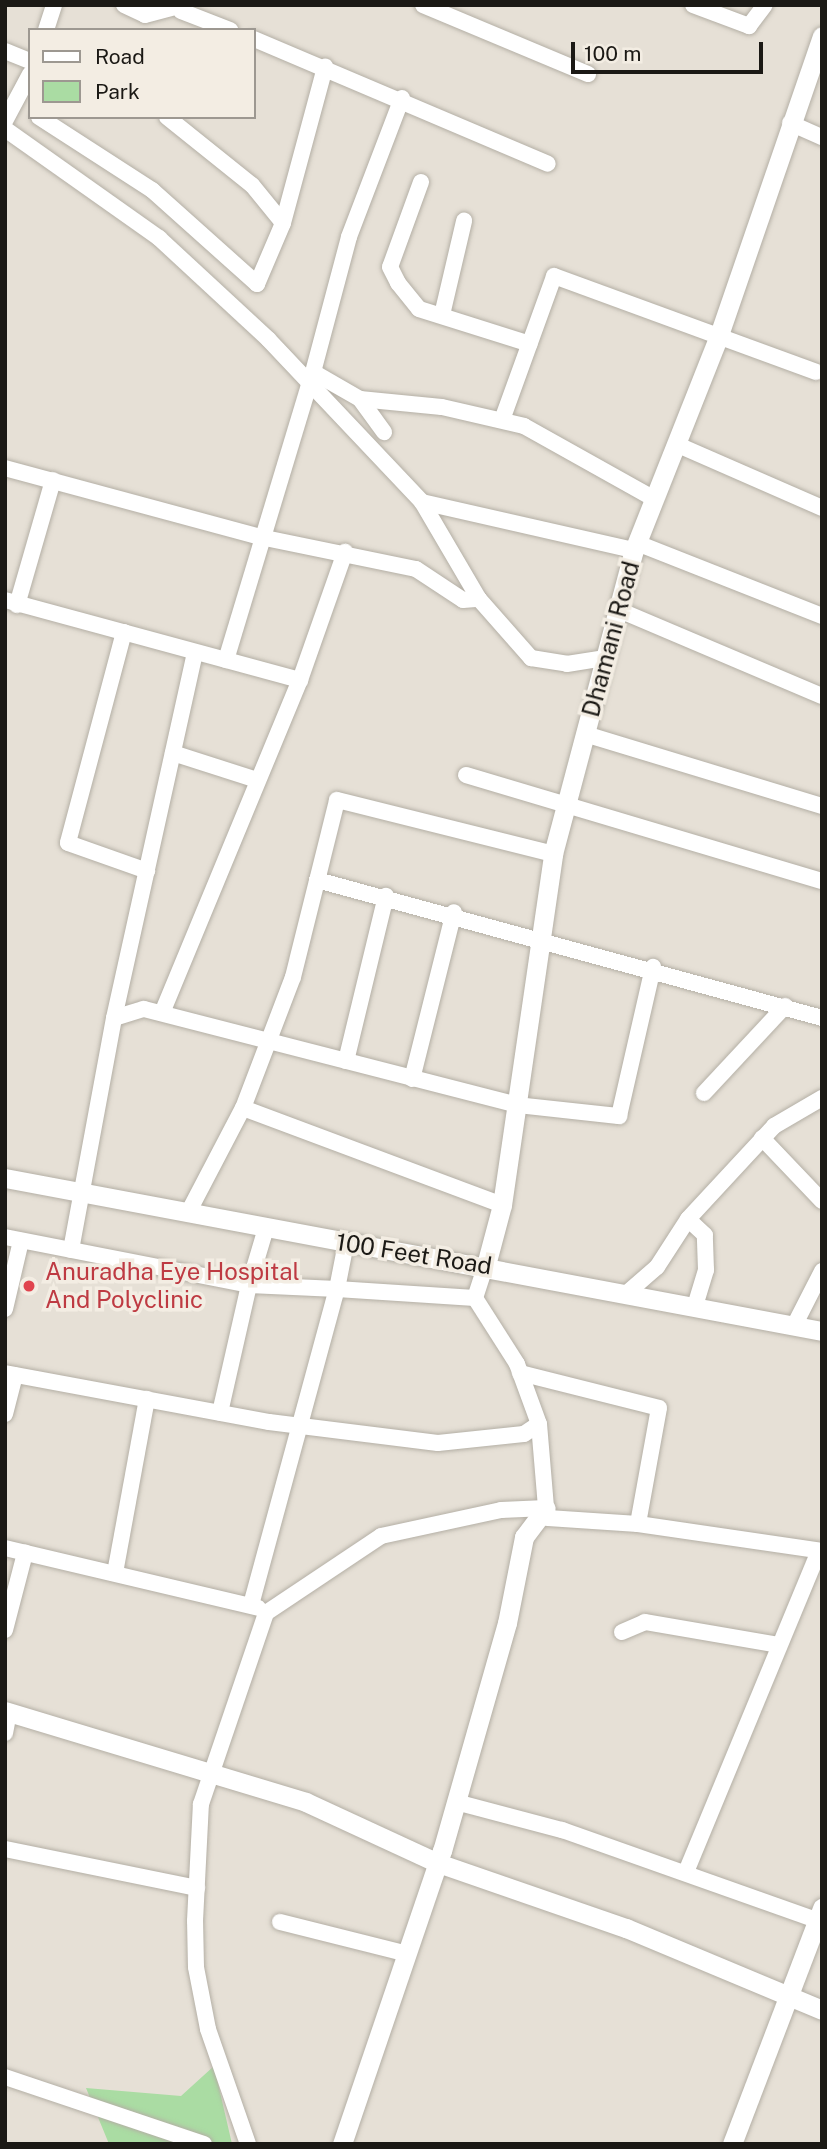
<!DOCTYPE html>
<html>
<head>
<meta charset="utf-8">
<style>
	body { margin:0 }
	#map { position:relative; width:827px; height:2149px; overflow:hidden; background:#e6e0d6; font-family:"Public Sans",sans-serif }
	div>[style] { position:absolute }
	.green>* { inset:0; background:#aadca3 }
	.roads { filter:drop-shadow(0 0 2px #b4afa5) drop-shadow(0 0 2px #b4afa5) }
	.minor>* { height:16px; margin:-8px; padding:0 8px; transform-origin:8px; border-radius:8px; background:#fff }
	.major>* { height:19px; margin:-9.5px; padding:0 9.5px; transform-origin:9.5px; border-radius:9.5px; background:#fff }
	.dots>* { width:19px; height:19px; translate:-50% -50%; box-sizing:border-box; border:4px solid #f3ede3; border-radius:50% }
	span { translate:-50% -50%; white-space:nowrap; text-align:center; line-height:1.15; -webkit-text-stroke:7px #f3ede3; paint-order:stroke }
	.street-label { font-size:24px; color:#1b1915 }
	.health-label { font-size:24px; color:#be3a42 }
	.left { translate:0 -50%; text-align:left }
	.frame { position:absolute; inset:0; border:7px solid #1b1915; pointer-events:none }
	.legend { position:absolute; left:28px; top:28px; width:228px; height:91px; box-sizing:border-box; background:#f3ede3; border:2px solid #9d9891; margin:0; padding:9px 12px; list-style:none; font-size:21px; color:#1b1915 }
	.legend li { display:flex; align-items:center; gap:14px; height:35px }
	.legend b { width:35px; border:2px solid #9d9891 }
	.scale { position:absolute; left:571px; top:42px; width:192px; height:32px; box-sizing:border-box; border:4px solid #1b1915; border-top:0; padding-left:9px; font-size:21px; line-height:24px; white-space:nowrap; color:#1b1915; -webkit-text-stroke:5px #f3ede3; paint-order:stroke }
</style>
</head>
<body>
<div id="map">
	<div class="green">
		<div style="clip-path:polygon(214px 2066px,232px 2144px,109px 2144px,86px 2088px,181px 2096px)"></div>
	</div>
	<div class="roads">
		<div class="minor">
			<div style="left:124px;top:5px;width:23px;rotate:25deg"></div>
			<div style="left:145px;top:15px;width:39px;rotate:-15deg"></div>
			<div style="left:423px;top:5px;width:179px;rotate:22.7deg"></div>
			<div style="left:693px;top:5px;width:60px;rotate:20.6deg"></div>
			<div style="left:749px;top:26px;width:26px;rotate:-53deg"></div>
			<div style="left:181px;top:11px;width:53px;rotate:21.2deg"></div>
			<div style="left:46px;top:30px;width:26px;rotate:-72deg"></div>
			<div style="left:254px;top:39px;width:319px;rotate:23deg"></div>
			<div style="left:5px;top:51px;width:27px;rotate:22deg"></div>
			<div style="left:402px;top:98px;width:149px;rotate:110.9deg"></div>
			<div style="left:349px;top:237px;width:140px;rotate:104.9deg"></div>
			<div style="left:313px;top:372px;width:54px;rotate:29.9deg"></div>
			<div style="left:360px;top:399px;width:82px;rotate:5.6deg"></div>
			<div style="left:442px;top:407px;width:84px;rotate:13deg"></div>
			<div style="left:524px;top:426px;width:148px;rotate:29.2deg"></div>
			<div style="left:39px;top:117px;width:135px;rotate:32.9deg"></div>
			<div style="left:152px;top:190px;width:141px;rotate:41.8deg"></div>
			<div style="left:257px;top:284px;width:66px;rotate:-66.9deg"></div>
			<div style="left:167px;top:117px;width:109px;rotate:38.7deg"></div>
			<div style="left:252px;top:185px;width:49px;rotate:50.8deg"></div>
			<div style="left:283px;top:223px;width:162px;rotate:-74.9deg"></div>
			<div style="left:5px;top:121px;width:53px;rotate:-62deg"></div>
			<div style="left:790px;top:123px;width:35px;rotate:24deg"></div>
			<div style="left:5px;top:129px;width:189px;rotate:35.3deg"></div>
			<div style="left:159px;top:238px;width:149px;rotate:42.8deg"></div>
			<div style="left:268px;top:339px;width:224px;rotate:46.6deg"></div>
			<div style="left:422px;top:502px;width:113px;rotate:59.6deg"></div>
			<div style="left:479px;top:599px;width:79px;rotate:48.6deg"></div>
			<div style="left:531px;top:658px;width:36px;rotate:9deg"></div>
			<div style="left:567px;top:664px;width:39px;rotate:-9deg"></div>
			<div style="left:421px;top:182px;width:90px;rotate:110deg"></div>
			<div style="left:390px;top:267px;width:18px;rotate:63deg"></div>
			<div style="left:398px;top:283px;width:33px;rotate:51deg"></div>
			<div style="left:419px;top:309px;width:116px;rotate:17.5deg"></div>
			<div style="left:442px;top:315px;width:97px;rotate:-76.8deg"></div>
			<div style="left:360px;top:399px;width:41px;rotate:54deg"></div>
			<div style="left:502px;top:420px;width:153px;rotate:-70.1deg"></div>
			<div style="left:554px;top:276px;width:279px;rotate:20.1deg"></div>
			<div style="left:678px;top:445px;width:157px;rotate:23.6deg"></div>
			<div style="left:5px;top:468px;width:269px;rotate:15.1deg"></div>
			<div style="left:265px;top:538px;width:154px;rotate:11.6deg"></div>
			<div style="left:416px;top:569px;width:56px;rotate:33.4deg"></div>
			<div style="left:463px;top:600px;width:16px;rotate:-4deg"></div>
			<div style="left:422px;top:502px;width:217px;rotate:12.8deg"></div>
			<div style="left:637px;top:543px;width:199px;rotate:21.5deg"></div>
			<div style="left:5px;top:600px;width:306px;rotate:15.2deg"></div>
			<div style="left:17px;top:605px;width:130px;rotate:-73.9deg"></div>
			<div style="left:619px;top:610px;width:220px;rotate:23deg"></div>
			<div style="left:124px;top:632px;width:218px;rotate:104.9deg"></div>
			<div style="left:68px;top:843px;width:84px;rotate:19.5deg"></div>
			<div style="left:226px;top:660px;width:295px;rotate:-73.2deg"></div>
			<div style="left:585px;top:734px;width:248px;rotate:16.9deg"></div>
			<div style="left:173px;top:753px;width:88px;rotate:17.8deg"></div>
			<div style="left:466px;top:775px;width:371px;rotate:16.6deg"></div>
			<div style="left:317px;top:880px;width:524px;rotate:15.28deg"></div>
			<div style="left:162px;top:1013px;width:360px;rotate:-67.5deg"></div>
			<div style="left:300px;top:680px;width:136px;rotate:-70.6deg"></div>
			<div style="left:114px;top:1018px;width:373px;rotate:-77.5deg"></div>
			<div style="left:346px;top:1061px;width:170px;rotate:-76.4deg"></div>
			<div style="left:412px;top:1079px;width:172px;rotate:-75.9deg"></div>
			<div style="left:704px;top:1093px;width:119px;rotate:-47deg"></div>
			<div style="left:243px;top:1108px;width:140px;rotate:-69.1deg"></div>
			<div style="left:293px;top:977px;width:182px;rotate:-76deg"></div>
			<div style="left:337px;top:800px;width:223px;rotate:14deg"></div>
			<div style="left:762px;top:1138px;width:87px;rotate:46.4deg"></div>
			<div style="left:188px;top:1213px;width:119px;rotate:-62.4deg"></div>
			<div style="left:243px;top:1108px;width:277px;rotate:20.5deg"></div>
			<div style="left:266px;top:1228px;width:59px;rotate:106.6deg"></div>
			<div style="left:249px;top:1285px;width:88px;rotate:2.6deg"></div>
			<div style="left:337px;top:1289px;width:47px;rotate:-78.9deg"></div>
			<div style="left:5px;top:1237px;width:249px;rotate:11.1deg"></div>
			<div style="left:249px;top:1285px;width:131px;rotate:102.8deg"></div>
			<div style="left:71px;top:1250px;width:236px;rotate:-79.5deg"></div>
			<div style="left:114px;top:1018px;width:31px;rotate:-17deg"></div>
			<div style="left:144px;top:1009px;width:385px;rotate:14.4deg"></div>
			<div style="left:517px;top:1105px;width:103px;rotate:6.2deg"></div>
			<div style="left:619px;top:1116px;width:153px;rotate:-77.1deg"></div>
			<div style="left:627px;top:1293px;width:40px;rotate:-41deg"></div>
			<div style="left:657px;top:1267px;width:57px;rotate:-57.1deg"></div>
			<div style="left:475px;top:1298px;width:78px;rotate:57.5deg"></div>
			<div style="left:517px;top:1364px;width:64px;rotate:69.9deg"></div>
			<div style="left:539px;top:1424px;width:84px;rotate:85.2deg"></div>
			<div style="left:475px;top:1298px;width:35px;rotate:-72deg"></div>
			<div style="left:695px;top:1306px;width:38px;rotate:-73deg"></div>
			<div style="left:706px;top:1270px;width:35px;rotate:-92deg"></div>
			<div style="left:705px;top:1235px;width:23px;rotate:-137deg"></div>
			<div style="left:688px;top:1219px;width:127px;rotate:-47.2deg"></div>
			<div style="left:774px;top:1126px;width:56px;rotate:-30.3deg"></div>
			<div style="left:5px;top:1309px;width:70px;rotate:-76.8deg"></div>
			<div style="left:794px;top:1326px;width:62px;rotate:-63deg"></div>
			<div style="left:5px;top:1373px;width:269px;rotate:10.5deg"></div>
			<div style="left:269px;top:1422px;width:170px;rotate:7.1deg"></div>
			<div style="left:438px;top:1443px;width:86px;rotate:-6deg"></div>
			<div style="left:524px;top:1434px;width:18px;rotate:-34deg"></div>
			<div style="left:520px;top:1373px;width:143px;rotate:14.1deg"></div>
			<div style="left:659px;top:1408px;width:118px;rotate:100.3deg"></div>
			<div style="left:5px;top:1414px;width:40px;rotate:-75.6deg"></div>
			<div style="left:5px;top:1548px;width:260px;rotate:13.3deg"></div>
			<div style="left:115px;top:1573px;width:177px;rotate:-79.6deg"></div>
			<div style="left:251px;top:1605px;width:327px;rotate:-74.8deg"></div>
			<div style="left:337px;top:1289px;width:138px;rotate:3.7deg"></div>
			<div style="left:5px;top:1630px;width:80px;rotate:-75.4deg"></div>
			<div style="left:622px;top:1632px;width:25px;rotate:-23deg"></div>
			<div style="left:645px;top:1622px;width:136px;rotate:9.7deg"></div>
			<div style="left:5px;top:1733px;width:21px;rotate:-79deg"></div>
			<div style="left:456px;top:1802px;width:110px;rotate:14.8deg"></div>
			<div style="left:562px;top:1830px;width:276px;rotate:19.5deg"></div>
			<div style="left:5px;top:1849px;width:196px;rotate:11.5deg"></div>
			<div style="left:686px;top:1872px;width:347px;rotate:-67.5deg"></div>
			<div style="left:280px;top:1922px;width:131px;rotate:14.1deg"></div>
			<div style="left:5px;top:2077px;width:210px;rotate:18.6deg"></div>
			<div style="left:248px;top:2144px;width:122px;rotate:-109.2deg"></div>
			<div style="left:208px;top:2029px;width:63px;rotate:-101deg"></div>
			<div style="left:196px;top:1967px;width:46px;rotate:-91.2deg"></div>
			<div style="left:195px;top:1921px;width:117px;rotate:-87.1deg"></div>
			<div style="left:201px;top:1804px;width:202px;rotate:-71.2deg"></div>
			<div style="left:266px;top:1613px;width:138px;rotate:-33.8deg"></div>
			<div style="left:381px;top:1536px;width:123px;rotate:-12.2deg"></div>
			<div style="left:501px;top:1510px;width:45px;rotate:-2.5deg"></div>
			<div style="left:546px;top:1508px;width:10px;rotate:79deg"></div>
			<div style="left:548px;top:1518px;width:90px;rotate:3.8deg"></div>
			<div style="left:638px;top:1524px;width:186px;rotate:8.3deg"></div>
		</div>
		<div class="major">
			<div style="left:5px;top:1178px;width:831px;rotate:10.61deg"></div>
			<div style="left:486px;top:1265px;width:62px;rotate:-75.1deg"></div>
			<div style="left:502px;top:1205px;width:355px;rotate:-81.7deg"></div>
			<div style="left:553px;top:854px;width:315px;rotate:-75.1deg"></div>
			<div style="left:634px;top:550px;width:231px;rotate:-68.4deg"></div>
			<div style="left:719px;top:335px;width:316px;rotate:-71deg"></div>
			<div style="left:5px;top:1711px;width:314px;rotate:16.8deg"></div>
			<div style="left:306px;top:1802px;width:145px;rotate:24.8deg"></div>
			<div style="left:438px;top:1863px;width:199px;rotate:19.1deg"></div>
			<div style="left:626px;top:1928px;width:212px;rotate:22.7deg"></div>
			<div style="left:342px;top:2144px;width:310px;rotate:-71.2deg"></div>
			<div style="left:442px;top:1851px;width:237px;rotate:-74.1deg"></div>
			<div style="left:507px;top:1623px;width:88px;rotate:-78.8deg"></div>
			<div style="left:524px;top:1537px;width:36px;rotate:-53deg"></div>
			<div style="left:732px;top:2144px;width:253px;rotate:-69.1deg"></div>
		</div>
	</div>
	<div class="dots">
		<div style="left:29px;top:1286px;background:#e0444e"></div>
	</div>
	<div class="street-label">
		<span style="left:611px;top:639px;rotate:-75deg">Dhamani Road</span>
		<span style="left:414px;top:1254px;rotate:9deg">100 Feet Road</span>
	</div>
	<div class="health-label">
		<span class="left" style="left:45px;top:1286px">Anuradha Eye Hospital<br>And Polyclinic</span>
	</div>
	<div class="frame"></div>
	<ul class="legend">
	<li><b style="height:9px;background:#fff"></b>Road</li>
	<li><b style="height:19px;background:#aadca3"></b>Park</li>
	</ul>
	<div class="scale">100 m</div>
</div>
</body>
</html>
